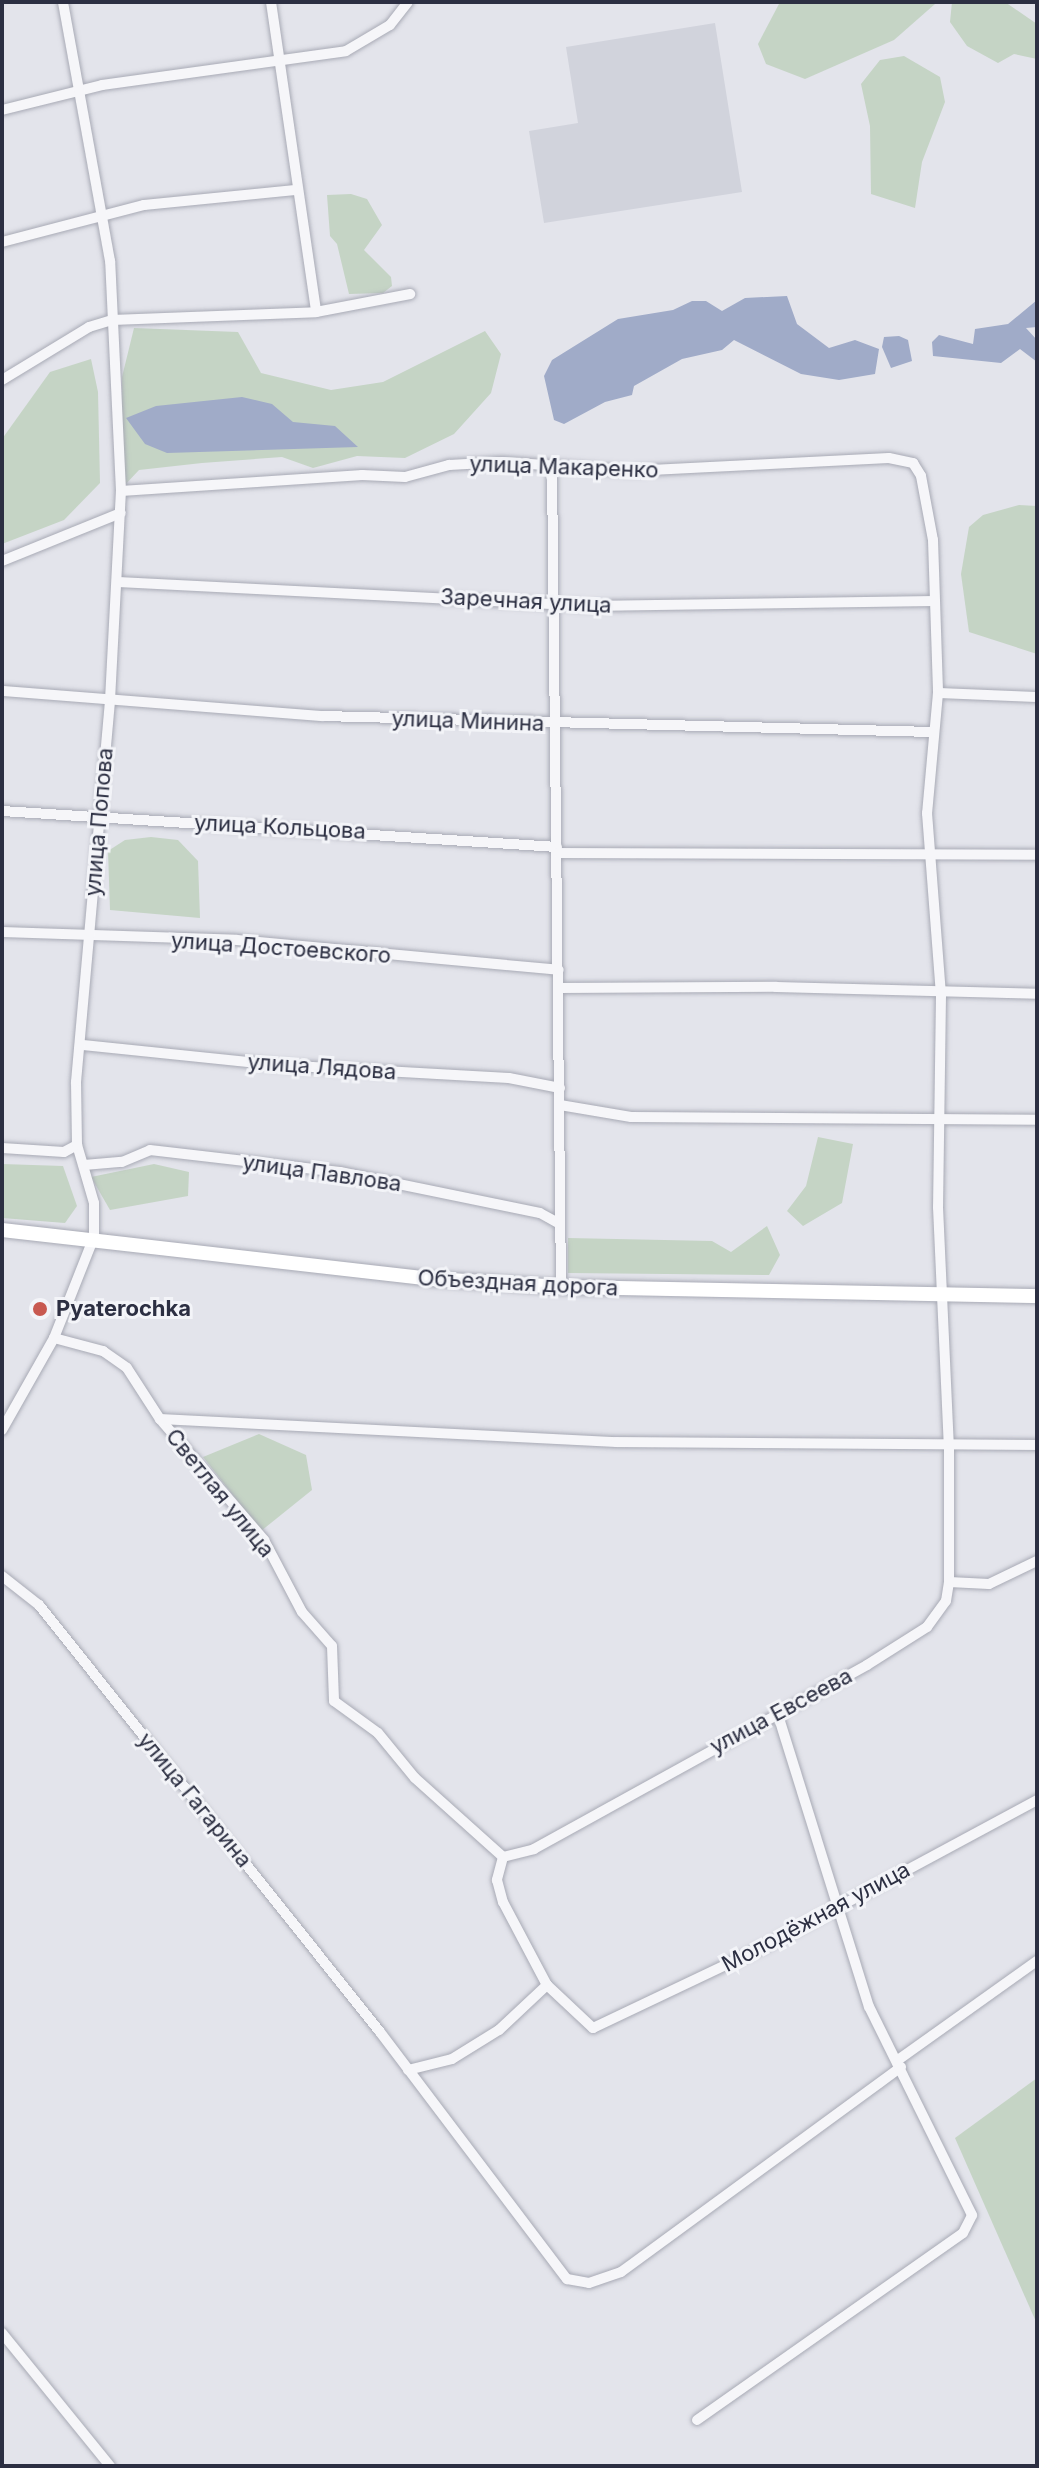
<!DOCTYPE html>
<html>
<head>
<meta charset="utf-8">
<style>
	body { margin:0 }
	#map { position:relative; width:1039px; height:2468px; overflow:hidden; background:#e3e4eb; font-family:Inter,sans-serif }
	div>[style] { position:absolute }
	.built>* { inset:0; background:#d1d3dc }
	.green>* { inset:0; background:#c5d4c5 }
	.water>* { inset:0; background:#a0abc8 }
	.roads { filter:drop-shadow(0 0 2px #a8aab5) drop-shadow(0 0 2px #a8aab5) }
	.minor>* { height:10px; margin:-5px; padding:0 5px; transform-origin:5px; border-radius:5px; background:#f6f6f9 }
	.major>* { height:14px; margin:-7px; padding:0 7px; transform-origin:7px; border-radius:7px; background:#fff }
	.dots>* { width:22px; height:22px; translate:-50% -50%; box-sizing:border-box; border:4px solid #f3f4f8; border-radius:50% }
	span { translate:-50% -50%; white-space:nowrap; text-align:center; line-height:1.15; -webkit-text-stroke:6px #f3f4f8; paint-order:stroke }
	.street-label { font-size:22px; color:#2c2f42 }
	.poi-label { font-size:22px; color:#2c2f42; font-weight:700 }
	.left { translate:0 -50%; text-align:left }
	.frame { position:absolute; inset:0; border:4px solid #2c2f42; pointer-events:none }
</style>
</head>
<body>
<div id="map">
	<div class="built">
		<div style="clip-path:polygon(715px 23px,742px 192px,544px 223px,529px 131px,578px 123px,566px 47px)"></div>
	</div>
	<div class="green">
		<div style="clip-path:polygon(780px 2px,934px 2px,935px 4px,894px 40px,805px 79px,766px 64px,758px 44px)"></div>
		<div style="clip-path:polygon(952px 2px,1005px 2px,1037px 24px,1037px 59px,1014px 54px,998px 63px,967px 46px,950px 22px)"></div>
		<div style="clip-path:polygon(904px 56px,940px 77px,945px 102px,922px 162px,915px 208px,871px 194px,870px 126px,861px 84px,880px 60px)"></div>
		<div style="clip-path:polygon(351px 194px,367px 199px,382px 225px,364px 250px,391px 277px,392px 286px,383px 293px,349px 294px,337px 244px,330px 236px,327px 195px)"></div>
		<div style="clip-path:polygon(134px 328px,238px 332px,261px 373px,331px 390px,383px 382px,485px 331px,501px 354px,491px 393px,454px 434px,405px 458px,357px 456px,313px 468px,282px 457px,202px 463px,139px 470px,122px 488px,122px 377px)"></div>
		<div style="clip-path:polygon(91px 359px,98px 392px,100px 483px,64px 520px,2px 544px,2px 439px,50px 372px)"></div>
		<div style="clip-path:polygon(1019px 505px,1037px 506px,1037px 654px,969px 632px,961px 574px,969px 527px,983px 515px)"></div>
		<div style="clip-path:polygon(151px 837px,178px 840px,198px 861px,200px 918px,110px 910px,108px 851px,125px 840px)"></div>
		<div style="clip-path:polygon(818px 1137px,853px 1144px,842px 1203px,803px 1226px,787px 1211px,806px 1186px)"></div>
		<div style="clip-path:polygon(2px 1164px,63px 1166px,77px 1206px,65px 1223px,2px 1218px)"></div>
		<div style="clip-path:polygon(154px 1164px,189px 1172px,188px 1196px,110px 1210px,91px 1177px)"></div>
		<div style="clip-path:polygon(767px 1226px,780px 1255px,769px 1275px,568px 1273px,568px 1238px,712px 1241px,731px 1252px)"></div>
		<div style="clip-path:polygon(259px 1434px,306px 1455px,312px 1490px,261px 1531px,203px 1457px)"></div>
		<div style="clip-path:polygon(1037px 2078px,1037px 2324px,955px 2138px)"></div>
	</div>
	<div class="water">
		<div style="clip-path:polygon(787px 296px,797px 324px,829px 348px,855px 340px,879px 349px,875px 374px,839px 380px,801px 374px,734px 340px,722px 350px,682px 359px,634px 386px,632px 395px,605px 402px,564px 424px,554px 420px,544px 376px,552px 360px,618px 319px,673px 310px,692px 301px,706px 301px,722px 311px,745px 298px)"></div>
		<div style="clip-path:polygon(1037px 300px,1037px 327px,1026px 328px,1037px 340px,1037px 362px,1020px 349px,1001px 363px,933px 356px,932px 342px,939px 335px,973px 344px,975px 329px,1008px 324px)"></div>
		<div style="clip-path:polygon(899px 336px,908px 340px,912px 361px,891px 368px,882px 347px,884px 337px)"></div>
		<div style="clip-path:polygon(242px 397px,272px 404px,293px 422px,335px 426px,358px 447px,167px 453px,145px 444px,126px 418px,156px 406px)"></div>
	</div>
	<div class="roads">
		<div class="minor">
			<div style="left:271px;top:2px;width:313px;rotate:81.7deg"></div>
			<div style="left:2px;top:110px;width:103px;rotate:-14deg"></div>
			<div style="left:102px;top:85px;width:246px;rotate:-7.9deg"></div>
			<div style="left:346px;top:51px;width:51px;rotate:-30.6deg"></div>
			<div style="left:390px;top:25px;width:29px;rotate:-52deg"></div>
			<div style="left:2px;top:242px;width:147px;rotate:-14.6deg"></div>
			<div style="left:144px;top:205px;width:152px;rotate:-5.7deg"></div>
			<div style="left:2px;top:380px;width:102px;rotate:-31.3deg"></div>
			<div style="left:89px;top:327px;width:24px;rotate:-17deg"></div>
			<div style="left:112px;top:320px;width:204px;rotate:-2.2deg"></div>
			<div style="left:316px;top:312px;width:96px;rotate:-10.8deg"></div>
			<div style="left:552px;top:468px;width:819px;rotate:89.37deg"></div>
			<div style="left:121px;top:491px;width:242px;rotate:-3.8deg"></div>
			<div style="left:362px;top:475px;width:43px;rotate:2.7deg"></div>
			<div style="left:405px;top:477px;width:46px;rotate:-15.3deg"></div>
			<div style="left:449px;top:465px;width:53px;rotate:-3.2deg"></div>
			<div style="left:502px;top:462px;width:129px;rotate:4deg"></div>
			<div style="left:631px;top:471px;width:258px;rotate:-2.9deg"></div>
			<div style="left:889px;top:458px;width:25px;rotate:12deg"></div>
			<div style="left:913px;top:463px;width:15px;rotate:58deg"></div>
			<div style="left:921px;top:476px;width:65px;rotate:79.4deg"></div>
			<div style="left:933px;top:540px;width:153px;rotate:88.1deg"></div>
			<div style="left:938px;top:693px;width:121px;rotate:95.2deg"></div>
			<div style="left:927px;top:813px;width:183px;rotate:85.6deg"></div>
			<div style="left:941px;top:995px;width:212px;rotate:90.8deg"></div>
			<div style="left:938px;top:1207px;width:239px;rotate:87.4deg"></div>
			<div style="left:949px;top:1446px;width:136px;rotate:90deg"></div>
			<div style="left:2px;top:561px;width:128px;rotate:-22deg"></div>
			<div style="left:118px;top:582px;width:468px;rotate:2.9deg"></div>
			<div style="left:585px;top:606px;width:350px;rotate:-0.8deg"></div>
			<div style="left:2px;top:691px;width:321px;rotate:4.5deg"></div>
			<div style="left:322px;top:716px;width:612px;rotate:1.5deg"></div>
			<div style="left:938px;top:693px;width:99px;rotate:2.3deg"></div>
			<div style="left:2px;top:811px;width:556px;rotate:3.71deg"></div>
			<div style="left:557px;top:853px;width:480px;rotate:0.2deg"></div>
			<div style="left:2px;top:932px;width:235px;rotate:1.9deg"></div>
			<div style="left:237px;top:940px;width:323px;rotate:5.3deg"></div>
			<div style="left:559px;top:988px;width:217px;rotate:-0.3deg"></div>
			<div style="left:776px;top:987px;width:261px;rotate:1.5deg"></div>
			<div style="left:83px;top:1045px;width:195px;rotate:5.9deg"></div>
			<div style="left:277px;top:1065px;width:232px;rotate:3.2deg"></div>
			<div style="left:509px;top:1078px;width:52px;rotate:11.1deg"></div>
			<div style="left:560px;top:1105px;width:72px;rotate:9.6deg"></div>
			<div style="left:631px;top:1117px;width:406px;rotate:0.4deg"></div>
			<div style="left:2px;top:1148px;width:62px;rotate:3.7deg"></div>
			<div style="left:64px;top:1152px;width:15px;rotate:-28deg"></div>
			<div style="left:84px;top:1165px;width:38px;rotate:-5deg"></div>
			<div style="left:122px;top:1162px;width:30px;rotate:-23deg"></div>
			<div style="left:150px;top:1150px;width:191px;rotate:6.6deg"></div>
			<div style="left:340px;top:1172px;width:204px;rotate:11.6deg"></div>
			<div style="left:540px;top:1213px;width:21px;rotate:29deg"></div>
			<div style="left:54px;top:1338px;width:51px;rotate:14.9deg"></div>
			<div style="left:103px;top:1351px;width:29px;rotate:35deg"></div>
			<div style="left:127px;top:1368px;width:61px;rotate:57.1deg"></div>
			<div style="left:160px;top:1419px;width:160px;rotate:49.3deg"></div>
			<div style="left:264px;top:1540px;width:81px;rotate:62.2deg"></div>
			<div style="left:302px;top:1612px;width:45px;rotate:48.6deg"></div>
			<div style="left:332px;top:1646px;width:55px;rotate:87.9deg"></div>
			<div style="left:334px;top:1701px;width:54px;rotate:36deg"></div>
			<div style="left:378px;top:1733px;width:58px;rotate:50.6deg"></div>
			<div style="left:415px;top:1778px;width:118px;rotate:41.9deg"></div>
			<div style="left:160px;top:1419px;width:457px;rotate:2.9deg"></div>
			<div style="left:616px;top:1442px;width:421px;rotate:0.4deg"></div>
			<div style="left:2px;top:1430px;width:106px;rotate:-60.5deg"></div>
			<div style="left:54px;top:1338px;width:109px;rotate:-68.4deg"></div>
			<div style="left:94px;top:1237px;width:34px;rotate:-90deg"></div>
			<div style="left:94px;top:1203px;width:60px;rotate:-106.3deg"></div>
			<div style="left:77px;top:1145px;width:63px;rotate:-90.9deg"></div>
			<div style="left:76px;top:1082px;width:384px;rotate:-84.9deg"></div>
			<div style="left:110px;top:700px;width:209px;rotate:-87deg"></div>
			<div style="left:121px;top:491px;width:230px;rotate:-92.7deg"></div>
			<div style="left:110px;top:261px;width:263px;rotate:-100.3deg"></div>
			<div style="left:2px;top:1576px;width:47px;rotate:38.1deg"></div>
			<div style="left:39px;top:1605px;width:546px;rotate:51.39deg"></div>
			<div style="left:380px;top:2032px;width:310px;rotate:52.9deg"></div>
			<div style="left:567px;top:2279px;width:22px;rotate:10deg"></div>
			<div style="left:589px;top:2283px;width:34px;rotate:-19deg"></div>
			<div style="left:621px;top:2272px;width:347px;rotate:-36.2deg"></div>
			<div style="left:503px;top:1857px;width:24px;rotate:105deg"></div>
			<div style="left:497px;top:1880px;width:23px;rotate:75deg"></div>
			<div style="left:503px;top:1902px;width:94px;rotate:62.1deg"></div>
			<div style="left:547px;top:1985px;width:63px;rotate:43.1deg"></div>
			<div style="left:593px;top:2028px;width:191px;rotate:-25.4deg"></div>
			<div style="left:766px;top:1946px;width:308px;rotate:-28.3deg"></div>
			<div style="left:503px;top:1857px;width:32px;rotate:-14deg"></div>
			<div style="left:534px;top:1849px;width:380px;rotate:-28.9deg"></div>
			<div style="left:867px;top:1665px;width:71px;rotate:-32.3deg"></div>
			<div style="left:927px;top:1627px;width:32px;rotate:-54deg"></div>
			<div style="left:946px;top:1601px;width:19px;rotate:-81deg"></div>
			<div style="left:949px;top:1582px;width:40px;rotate:2.9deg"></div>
			<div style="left:989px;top:1584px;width:53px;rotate:-25.6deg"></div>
			<div style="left:898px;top:2060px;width:171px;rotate:-35.5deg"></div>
			<div style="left:408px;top:2070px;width:45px;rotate:-14deg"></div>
			<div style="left:452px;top:2059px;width:55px;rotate:-31.7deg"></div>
			<div style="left:499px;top:2030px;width:66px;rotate:-43.2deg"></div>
			<div style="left:2px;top:2333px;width:171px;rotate:50.9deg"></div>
			<div style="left:697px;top:2420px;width:325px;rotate:-35.1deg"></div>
			<div style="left:963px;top:2233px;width:20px;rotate:-63deg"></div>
			<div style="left:972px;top:2215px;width:232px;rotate:-116.3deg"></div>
			<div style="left:869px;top:2007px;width:309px;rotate:-107.3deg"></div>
		</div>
		<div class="major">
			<div style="left:2px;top:1230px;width:436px;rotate:6.5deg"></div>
			<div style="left:435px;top:1279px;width:126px;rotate:3.6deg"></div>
			<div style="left:561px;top:1287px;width:476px;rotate:1.1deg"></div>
		</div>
	</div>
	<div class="dots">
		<div style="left:40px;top:1309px;background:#c85950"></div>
	</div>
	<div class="street-label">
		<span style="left:564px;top:467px;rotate:2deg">улица Макаренко</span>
		<span style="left:526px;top:601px;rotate:3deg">Заречная улица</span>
		<span style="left:468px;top:721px;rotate:2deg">улица Минина</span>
		<span style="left:99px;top:822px;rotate:-85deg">улица Попова</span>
		<span style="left:280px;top:827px;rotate:3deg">улица Кольцова</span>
		<span style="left:281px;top:948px;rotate:4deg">улица Достоевского</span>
		<span style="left:322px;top:1067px;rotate:4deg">улица Лядова</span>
		<span style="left:322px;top:1173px;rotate:8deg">улица Павлова</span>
		<span style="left:518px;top:1283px;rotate:3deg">Объездная дорога</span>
		<span style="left:220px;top:1493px;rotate:51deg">Светлая улица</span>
		<span style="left:781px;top:1711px;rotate:-28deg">улица Евсеева</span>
		<span style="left:195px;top:1800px;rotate:51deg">улица Гагарина</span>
		<span style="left:816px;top:1917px;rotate:-28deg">Молодёжная улица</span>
	</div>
	<div class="poi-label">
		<span class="left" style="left:56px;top:1309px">Pyaterochka</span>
	</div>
	<div class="frame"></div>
</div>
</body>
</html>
